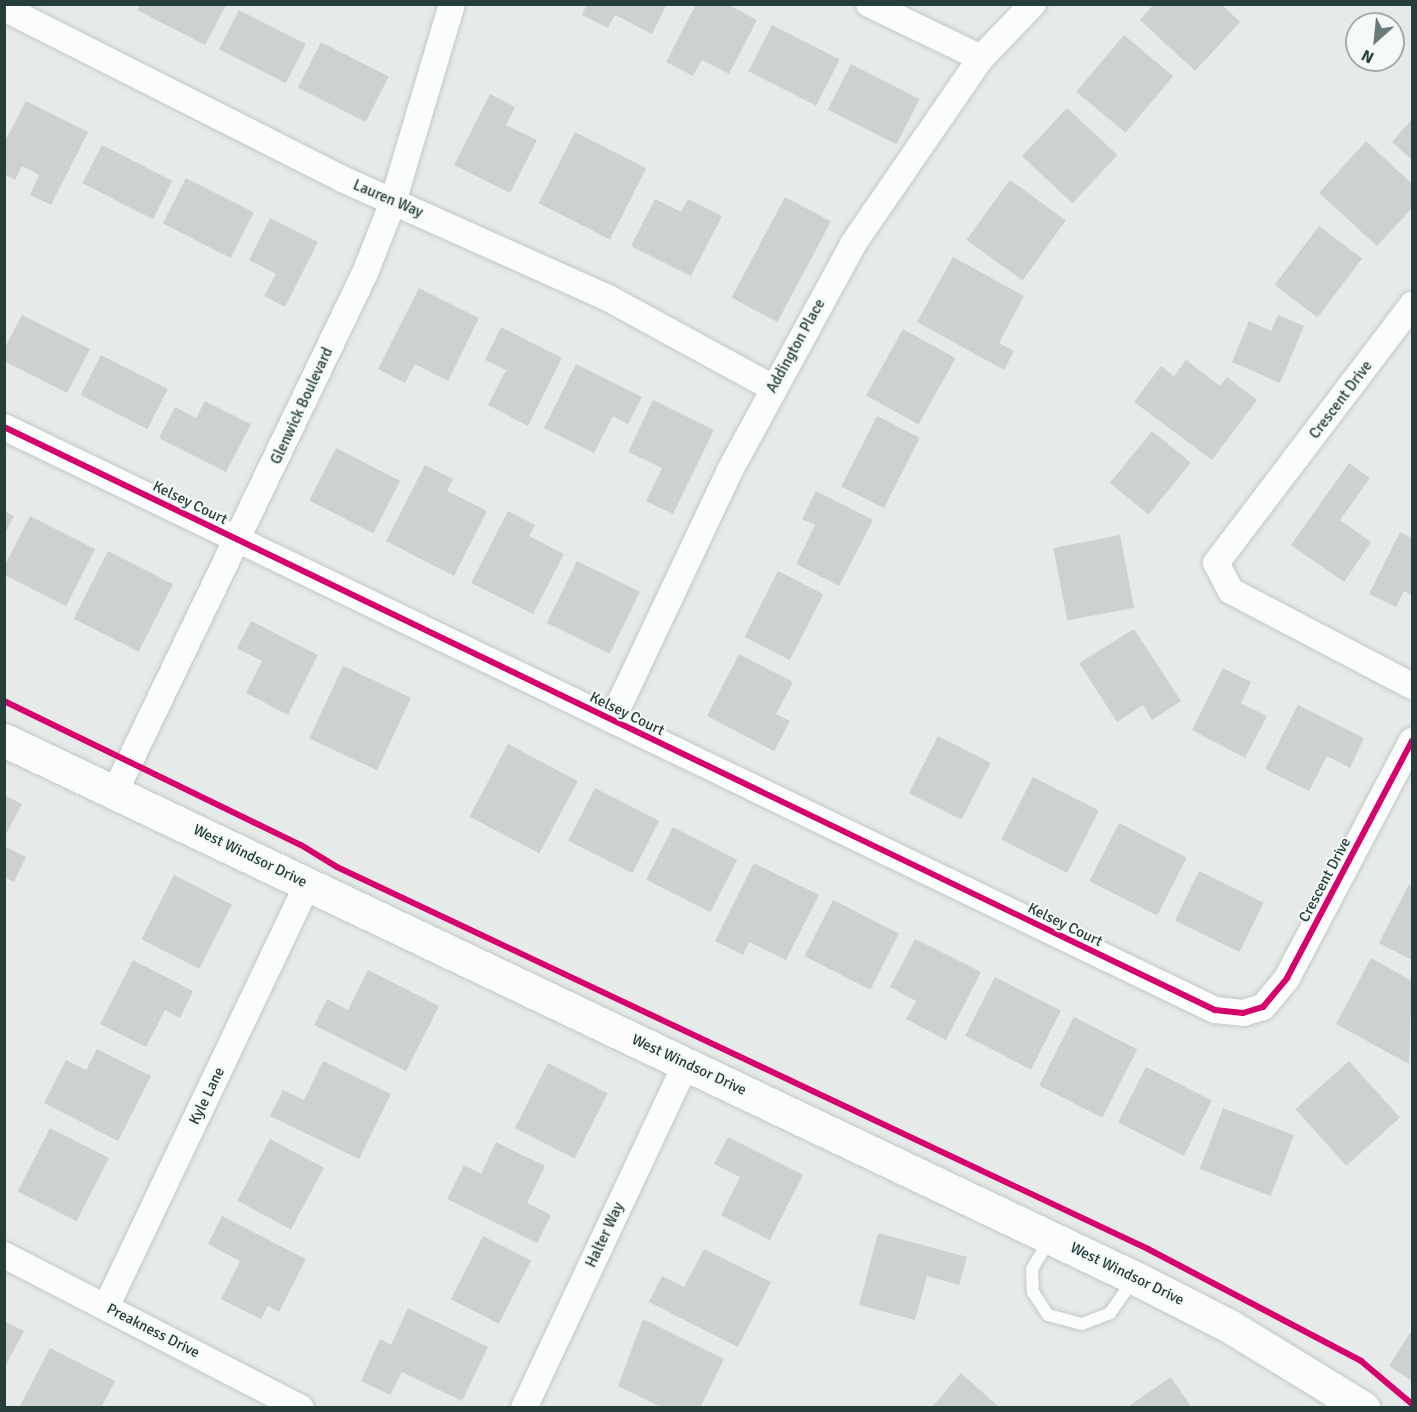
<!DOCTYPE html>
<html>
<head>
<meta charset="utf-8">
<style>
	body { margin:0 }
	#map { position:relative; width:1417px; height:1412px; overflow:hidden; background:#e6ebe9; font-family:Signika,sans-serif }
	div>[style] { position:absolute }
	.building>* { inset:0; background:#cdd2d1; transform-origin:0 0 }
	.roads { filter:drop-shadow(0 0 2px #c3c8c6) drop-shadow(0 0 2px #c3c8c6) }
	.lane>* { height:12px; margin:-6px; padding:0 6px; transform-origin:6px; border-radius:6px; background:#fbfcfc }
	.street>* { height:26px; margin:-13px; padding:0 13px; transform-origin:13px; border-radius:13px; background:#fbfcfc }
	.secondary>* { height:33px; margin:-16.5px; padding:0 16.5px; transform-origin:16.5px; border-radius:16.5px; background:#fbfcfc }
	.cycleway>* { height:6px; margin:-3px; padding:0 3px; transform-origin:3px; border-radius:3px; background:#d6006c }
	span { translate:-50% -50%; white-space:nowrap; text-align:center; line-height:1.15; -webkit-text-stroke:4.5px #f5f9f8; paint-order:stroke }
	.street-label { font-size:15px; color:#243e3b }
	.frame { position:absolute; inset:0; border:6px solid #243e3b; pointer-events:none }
	.north { position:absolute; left:1345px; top:12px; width:60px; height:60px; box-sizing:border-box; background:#f5f9f8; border:2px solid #a1aeac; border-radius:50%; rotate:207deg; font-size:16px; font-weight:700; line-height:24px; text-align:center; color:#243e3b }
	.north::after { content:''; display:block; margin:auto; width:21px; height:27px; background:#687b78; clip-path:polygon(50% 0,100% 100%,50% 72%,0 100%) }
</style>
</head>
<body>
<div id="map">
	<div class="building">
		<div style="clip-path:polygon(587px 4px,667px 4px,652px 34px,615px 15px,608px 28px,582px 15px)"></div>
		<div style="clip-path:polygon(696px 4px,727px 4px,757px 20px,729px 74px,702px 60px,693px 76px,666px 62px)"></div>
		<div style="clip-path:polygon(1154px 4px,1221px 4px,1240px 22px,1195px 71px,1140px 20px)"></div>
		<div style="clip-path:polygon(140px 5px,226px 5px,205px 45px,137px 10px)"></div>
		<div style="left:239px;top:10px;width:75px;height:44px;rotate:27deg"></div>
		<div style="left:772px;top:25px;width:76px;height:52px;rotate:27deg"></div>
		<div style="left:1124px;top:35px;width:64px;height:74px;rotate:40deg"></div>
		<div style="left:321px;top:42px;width:76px;height:51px;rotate:27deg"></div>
		<div style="left:851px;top:64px;width:77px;height:51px;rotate:27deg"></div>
		<div style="clip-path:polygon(490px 94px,515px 107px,506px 125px,537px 140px,510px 193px,454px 165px)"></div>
		<div style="clip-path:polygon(26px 101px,88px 132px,51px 205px,30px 195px,39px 175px,22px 166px,15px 180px,4px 174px,4px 143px)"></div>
		<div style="left:1067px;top:108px;width:69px;height:66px;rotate:43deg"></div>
		<div style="clip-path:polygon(1412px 119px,1412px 160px,1392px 142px)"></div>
		<div style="left:575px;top:132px;width:80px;height:80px;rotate:27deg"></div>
		<div style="clip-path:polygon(1366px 141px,1412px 184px,1412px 208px,1377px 246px,1319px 193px)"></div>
		<div style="left:102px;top:145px;width:79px;height:43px;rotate:27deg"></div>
		<div style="left:186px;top:178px;width:76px;height:51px;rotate:27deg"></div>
		<div style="left:1010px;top:180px;width:69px;height:74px;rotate:36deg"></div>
		<div style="left:785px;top:197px;width:52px;height:114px;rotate:28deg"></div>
		<div style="clip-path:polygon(655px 199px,681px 212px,688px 199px,722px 216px,691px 276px,631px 246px)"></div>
		<div style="clip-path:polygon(270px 218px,318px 242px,285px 307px,264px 296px,276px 274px,249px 260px)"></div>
		<div style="left:1319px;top:226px;width:54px;height:74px;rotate:37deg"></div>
		<div style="clip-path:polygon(953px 257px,1024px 296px,999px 343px,1014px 351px,1004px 370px,917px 322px)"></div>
		<div style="clip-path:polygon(419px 288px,479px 318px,448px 381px,415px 364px,405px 383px,378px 369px)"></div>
		<div style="clip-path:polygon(22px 315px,90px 349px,67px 393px,4px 361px,4px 349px)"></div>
		<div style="clip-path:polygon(1278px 315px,1304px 326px,1280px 383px,1232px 362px,1249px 321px,1271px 331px)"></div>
		<div style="clip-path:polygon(501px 327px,562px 358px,528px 426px,488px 405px,506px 370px,485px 360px)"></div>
		<div style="left:903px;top:329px;width:60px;height:76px;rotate:29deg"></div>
		<div style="left:101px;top:355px;width:75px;height:45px;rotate:27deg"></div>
		<div style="clip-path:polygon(1186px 360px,1220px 386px,1227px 377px,1257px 400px,1212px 460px,1134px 402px,1161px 366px,1174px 376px)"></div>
		<div style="clip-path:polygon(576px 364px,642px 397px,628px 424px,613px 416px,594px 453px,544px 428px)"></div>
		<div style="clip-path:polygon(653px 400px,714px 430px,673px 514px,646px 501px,662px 468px,628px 452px)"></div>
		<div style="clip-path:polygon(205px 401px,251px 424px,226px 472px,159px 438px,175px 407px,196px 418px)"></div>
		<div style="left:877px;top:416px;width:48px;height:79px;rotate:27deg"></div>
		<div style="left:1152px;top:431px;width:50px;height:67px;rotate:39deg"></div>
		<div style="left:336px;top:448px;width:72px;height:59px;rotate:27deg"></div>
		<div style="clip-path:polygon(1349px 463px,1370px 478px,1340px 520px,1371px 542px,1344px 582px,1291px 545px)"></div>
		<div style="clip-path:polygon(425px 465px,453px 479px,447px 491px,487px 511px,454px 576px,386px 541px)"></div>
		<div style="clip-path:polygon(816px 491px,873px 520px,839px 586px,796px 564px,815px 525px,802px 519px)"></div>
		<div style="clip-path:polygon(4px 511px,14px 516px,4px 535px)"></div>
		<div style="clip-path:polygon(508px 511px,535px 525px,529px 536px,564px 554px,533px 614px,471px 583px)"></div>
		<div style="left:30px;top:516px;width:73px;height:64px;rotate:27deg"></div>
		<div style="clip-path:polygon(1400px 532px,1412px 538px,1412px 595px,1404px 591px,1396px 607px,1369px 594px)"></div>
		<div style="left:1120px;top:535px;width:74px;height:68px;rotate:79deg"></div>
		<div style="left:108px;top:551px;width:73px;height:76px;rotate:27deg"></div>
		<div style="left:577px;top:561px;width:70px;height:69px;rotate:26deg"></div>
		<div style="left:778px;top:571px;width:51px;height:74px;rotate:27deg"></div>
		<div style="clip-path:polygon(251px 621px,318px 655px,288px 715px,246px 693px,262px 661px,237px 648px)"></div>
		<div style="clip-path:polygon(1134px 629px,1181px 701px,1152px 720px,1143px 705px,1117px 722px,1079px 663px)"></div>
		<div style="clip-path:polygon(739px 654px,793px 682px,776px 714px,790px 721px,774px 751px,707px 716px)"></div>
		<div style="left:343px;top:666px;width:75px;height:80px;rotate:25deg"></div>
		<div style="clip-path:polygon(1223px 668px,1251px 682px,1241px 703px,1267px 716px,1245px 758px,1192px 730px)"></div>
		<div style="clip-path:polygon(1298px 705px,1364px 738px,1350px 768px,1327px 756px,1309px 791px,1265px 769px)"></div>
		<div style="left:938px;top:736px;width:59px;height:64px;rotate:27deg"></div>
		<div style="left:508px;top:744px;width:79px;height:82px;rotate:28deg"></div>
		<div style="left:1033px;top:777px;width:74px;height:70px;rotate:27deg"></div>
		<div style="left:595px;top:788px;width:72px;height:59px;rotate:27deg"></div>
		<div style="clip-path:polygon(4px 795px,22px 804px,4px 838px)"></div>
		<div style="left:1119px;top:823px;width:76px;height:65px;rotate:27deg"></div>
		<div style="left:673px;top:827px;width:72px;height:59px;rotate:27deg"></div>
		<div style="clip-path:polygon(4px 846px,26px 857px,14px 882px,4px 877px)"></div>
		<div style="clip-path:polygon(754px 863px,819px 895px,786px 960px,749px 942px,743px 955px,715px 941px)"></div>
		<div style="left:1199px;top:871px;width:72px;height:55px;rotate:26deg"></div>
		<div style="left:174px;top:875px;width:65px;height:72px;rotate:27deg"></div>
		<div style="clip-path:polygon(1409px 884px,1412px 886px,1412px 960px,1379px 943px)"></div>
		<div style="left:833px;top:900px;width:74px;height:63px;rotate:27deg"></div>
		<div style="clip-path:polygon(915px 939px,981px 972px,946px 1040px,906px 1019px,916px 1001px,890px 987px)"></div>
		<div style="clip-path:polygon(1371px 958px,1412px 981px,1409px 1064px,1336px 1024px)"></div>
		<div style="clip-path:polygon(133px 960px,193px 991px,180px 1018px,165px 1010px,146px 1047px,100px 1024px)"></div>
		<div style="clip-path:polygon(368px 970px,439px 1006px,406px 1071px,314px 1025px,327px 999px,348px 1010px)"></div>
		<div style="left:995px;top:977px;width:74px;height:66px;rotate:27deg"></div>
		<div style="left:1074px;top:1017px;width:71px;height:77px;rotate:27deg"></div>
		<div style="clip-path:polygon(97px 1049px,151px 1076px,118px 1141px,44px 1103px,66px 1060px,86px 1070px)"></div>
		<div style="clip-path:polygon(323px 1061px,391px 1094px,359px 1159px,270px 1116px,283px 1090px,304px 1100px)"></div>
		<div style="left:1349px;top:1061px;width:76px;height:72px;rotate:48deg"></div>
		<div style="left:548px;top:1063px;width:67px;height:73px;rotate:27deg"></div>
		<div style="left:1146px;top:1067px;width:74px;height:62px;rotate:27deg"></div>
		<div style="left:1223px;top:1108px;width:76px;height:65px;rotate:21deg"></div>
		<div style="left:50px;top:1128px;width:66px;height:71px;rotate:27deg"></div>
		<div style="clip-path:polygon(728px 1137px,803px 1175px,770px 1240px,721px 1215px,740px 1177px,714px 1164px)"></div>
		<div style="left:270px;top:1139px;width:61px;height:70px;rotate:28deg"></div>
		<div style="clip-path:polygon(496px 1142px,545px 1166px,527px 1203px,551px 1215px,537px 1243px,447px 1199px,464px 1165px,481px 1174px)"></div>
		<div style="clip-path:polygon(222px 1216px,306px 1259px,279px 1312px,268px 1306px,261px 1319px,221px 1299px,240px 1261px,208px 1244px)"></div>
		<div style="clip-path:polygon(878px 1233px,967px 1257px,959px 1285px,927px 1276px,915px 1320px,859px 1305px)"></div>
		<div style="left:483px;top:1236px;width:54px;height:71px;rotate:27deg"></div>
		<div style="clip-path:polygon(704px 1249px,771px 1282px,738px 1347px,649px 1302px,662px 1276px,684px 1287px)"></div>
		<div style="clip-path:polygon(408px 1308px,488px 1347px,462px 1401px,402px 1372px,390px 1395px,361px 1381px,380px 1339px,391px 1345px)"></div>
		<div style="clip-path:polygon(643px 1319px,724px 1359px,700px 1408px,663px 1408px,618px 1386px)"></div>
		<div style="clip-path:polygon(4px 1321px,24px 1331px,4px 1369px)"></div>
		<div style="clip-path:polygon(1412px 1330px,1412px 1381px,1389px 1366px)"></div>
		<div style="clip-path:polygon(50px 1348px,115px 1381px,101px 1408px,19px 1408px)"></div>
		<div style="clip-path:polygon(961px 1373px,1000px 1408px,931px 1408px)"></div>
		<div style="clip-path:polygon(1171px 1377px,1192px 1408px,1126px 1408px)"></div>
	</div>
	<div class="roads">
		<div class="lane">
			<div style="left:1050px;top:1239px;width:35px;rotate:121deg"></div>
			<div style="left:1032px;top:1269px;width:23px;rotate:88deg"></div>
			<div style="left:1033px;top:1292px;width:27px;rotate:57deg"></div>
			<div style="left:1048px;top:1315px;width:35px;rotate:15deg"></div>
			<div style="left:1082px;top:1324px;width:30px;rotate:-21deg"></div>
			<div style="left:1110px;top:1313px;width:42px;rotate:-54.8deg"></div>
		</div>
		<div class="street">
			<div style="left:869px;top:4px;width:124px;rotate:25.7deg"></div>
			<div style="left:4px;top:8px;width:379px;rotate:26.8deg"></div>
			<div style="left:342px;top:179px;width:291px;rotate:24.1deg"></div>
			<div style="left:608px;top:298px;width:188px;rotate:28.6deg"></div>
			<div style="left:1412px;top:305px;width:324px;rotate:127.2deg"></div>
			<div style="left:1216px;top:563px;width:32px;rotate:62deg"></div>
			<div style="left:1231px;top:591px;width:204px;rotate:27.7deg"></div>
			<div style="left:4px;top:427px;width:1344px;rotate:25.71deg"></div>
			<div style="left:1215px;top:1010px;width:28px;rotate:6deg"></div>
			<div style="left:1243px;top:1013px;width:21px;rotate:-17deg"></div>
			<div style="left:1263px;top:1007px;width:38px;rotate:-50deg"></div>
			<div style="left:1287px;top:978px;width:268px;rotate:-62.2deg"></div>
			<div style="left:612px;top:720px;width:276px;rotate:-64.7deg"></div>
			<div style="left:730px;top:470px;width:257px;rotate:-61.4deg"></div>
			<div style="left:853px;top:244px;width:226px;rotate:-55.5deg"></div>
			<div style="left:981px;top:58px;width:75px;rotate:-46.1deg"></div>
			<div style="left:115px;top:792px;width:576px;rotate:-64.28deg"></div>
			<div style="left:365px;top:273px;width:76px;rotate:-68.5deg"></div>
			<div style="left:393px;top:202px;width:207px;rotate:-73.4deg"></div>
			<div style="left:4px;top:1255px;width:334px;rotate:27.3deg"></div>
			<div style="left:106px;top:1307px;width:469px;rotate:-64.5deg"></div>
			<div style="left:524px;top:1408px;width:381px;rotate:-64.8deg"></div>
		</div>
		<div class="secondary">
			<div style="left:4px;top:740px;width:1252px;rotate:25.44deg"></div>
			<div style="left:1135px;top:1278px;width:108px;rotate:27deg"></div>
			<div style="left:1231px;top:1327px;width:155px;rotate:31.5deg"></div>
		</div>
	</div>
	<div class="cycleway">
		<div style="left:4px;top:427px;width:1344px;rotate:25.71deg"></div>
		<div style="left:1215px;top:1010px;width:28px;rotate:6deg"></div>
		<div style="left:1243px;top:1013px;width:21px;rotate:-17deg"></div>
		<div style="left:1263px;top:1007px;width:38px;rotate:-50deg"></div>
		<div style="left:1287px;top:978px;width:268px;rotate:-62.2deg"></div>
		<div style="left:4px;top:701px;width:330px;rotate:25.9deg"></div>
		<div style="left:301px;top:845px;width:42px;rotate:31.4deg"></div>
		<div style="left:337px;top:867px;width:896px;rotate:25.22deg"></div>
		<div style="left:1148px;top:1249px;width:241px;rotate:27.7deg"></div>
		<div style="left:1361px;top:1361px;width:67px;rotate:40.1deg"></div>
	</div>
	<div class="street-label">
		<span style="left:388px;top:199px;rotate:23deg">Lauren Way</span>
		<span style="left:796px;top:346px;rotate:-61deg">Addington Place</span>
		<span style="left:1341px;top:400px;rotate:-53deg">Crescent Drive</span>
		<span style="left:302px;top:406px;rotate:-65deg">Glenwick Boulevard</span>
		<span style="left:190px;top:503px;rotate:26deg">Kelsey Court</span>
		<span style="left:627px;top:714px;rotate:26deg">Kelsey Court</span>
		<span style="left:250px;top:856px;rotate:26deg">West Windsor Drive</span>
		<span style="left:1325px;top:880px;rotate:-62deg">Crescent Drive</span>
		<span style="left:1065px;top:925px;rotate:26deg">Kelsey Court</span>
		<span style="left:689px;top:1065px;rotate:25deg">West Windsor Drive</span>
		<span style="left:207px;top:1096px;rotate:-64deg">Kyle Lane</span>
		<span style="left:605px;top:1235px;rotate:-65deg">Halter Way</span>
		<span style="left:1127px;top:1274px;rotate:26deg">West Windsor Drive</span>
		<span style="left:153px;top:1331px;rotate:27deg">Preakness Drive</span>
	</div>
	<div class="frame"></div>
	<div class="north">N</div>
</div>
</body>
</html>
